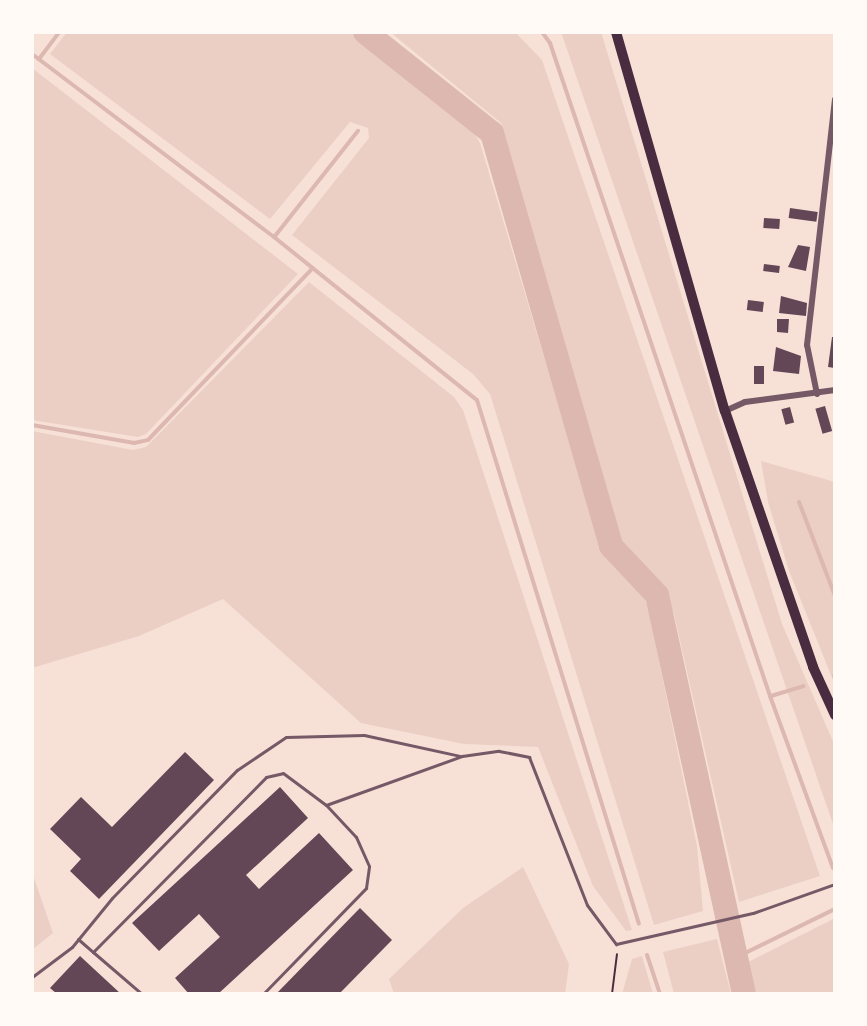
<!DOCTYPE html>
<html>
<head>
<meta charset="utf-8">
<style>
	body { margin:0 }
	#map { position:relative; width:867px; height:1026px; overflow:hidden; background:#f7e1d7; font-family:"Nunito Sans",sans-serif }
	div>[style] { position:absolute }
	.green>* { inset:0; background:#ebcfc5 }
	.stream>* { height:4px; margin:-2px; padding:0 2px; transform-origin:2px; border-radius:2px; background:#dcb8b0 }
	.river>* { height:24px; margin:-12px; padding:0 12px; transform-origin:12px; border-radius:12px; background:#dcb8b0 }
	.building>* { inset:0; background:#644757; transform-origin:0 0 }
	.path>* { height:2px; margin:-1px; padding:0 1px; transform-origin:1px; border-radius:1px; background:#4a2c40 }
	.service>* { height:3px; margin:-1.5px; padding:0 1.5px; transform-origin:1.5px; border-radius:1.5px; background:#755966 }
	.minor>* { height:6px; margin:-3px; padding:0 3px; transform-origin:3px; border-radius:3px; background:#755966 }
	.primary>* { height:10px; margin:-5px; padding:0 5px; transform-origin:5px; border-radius:5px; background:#4a2c40 }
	span { translate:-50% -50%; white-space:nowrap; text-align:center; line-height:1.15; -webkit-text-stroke:6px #fffaf5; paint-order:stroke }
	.frame { position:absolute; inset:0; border:34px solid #fffaf5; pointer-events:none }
</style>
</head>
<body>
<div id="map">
	<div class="green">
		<div style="clip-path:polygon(67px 32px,350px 32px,470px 126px,480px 143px,601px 548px,641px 590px,648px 607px,697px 846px,703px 911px,654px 925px,490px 394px,473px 374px,292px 235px,369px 138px,368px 128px,350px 122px,270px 219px,50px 54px)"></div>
		<div style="clip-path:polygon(390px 32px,515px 32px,542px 60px,820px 876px,739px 902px,674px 614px,663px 586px,618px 535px,501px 123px)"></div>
		<div style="clip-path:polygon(561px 32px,601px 32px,782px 624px,835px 746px,835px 830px)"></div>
		<div style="clip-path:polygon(32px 68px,298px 274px,146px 434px,138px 437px,32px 420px)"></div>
		<div style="clip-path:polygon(309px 282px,454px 397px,463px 410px,632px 930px,626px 931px,593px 886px,538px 747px,464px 744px,361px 723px,223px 599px,139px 636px,32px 668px,32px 431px,133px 450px,146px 447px)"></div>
		<div style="clip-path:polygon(761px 461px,835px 482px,835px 685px,789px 571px,768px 502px)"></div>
		<div style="clip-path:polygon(523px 867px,569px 964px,565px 994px,394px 994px,389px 979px,463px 908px)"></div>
		<div style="clip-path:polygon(32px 872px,53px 933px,32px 950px)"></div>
		<div style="clip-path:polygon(835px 918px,835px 994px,756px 994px,748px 962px)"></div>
		<div style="clip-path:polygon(717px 939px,731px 994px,674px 994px,663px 952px)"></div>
		<div style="clip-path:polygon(642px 956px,653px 994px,622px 994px,632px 959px)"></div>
	</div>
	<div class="stream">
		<div style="left:542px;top:32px;width:14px;rotate:54deg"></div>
		<div style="left:550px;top:43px;width:689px;rotate:71.38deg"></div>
		<div style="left:770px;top:696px;width:183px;rotate:69.9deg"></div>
		<div style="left:32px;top:54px;width:303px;rotate:37.1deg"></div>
		<div style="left:274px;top:237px;width:260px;rotate:38.8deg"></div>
		<div style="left:477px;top:400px;width:548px;rotate:72.82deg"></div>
		<div style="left:39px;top:59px;width:34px;rotate:-53deg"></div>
		<div style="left:275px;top:236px;width:134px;rotate:-51.7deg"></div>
		<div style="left:32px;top:425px;width:104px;rotate:10deg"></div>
		<div style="left:134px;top:443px;width:14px;rotate:-12deg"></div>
		<div style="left:148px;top:440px;width:238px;rotate:-46.2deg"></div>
		<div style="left:799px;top:502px;width:101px;rotate:69deg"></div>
		<div style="left:834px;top:676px;width:1px;rotate:-45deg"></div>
		<div style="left:771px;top:696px;width:34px;rotate:-17deg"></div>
		<div style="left:647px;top:955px;width:41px;rotate:71.6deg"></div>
		<div style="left:735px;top:958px;width:111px;rotate:-26.1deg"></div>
	</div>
	<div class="river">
		<div style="left:365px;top:32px;width:162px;rotate:38.5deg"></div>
		<div style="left:492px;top:133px;width:430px;rotate:73.9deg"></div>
		<div style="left:611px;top:546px;width:67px;rotate:46.8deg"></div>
		<div style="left:657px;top:595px;width:408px;rotate:77.7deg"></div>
	</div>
	<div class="building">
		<div style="left:790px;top:208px;width:28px;height:10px;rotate:8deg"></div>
		<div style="left:764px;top:218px;width:16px;height:10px;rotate:4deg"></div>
		<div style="clip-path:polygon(798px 245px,810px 247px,806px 271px,788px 267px)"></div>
		<div style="left:764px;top:264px;width:16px;height:7px;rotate:7deg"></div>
		<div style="clip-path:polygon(781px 296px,807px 303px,806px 316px,779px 313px)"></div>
		<div style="left:748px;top:300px;width:16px;height:10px;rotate:7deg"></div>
		<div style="clip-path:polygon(777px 319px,789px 319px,788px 333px,777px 332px)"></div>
		<div style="clip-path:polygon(832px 337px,835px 337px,835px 368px,828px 367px)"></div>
		<div style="clip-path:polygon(776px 347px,801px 356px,799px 374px,773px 371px)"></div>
		<div style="left:764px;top:366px;width:18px;height:10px;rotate:90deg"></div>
		<div style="left:825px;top:406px;width:26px;height:10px;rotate:74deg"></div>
		<div style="left:790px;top:407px;width:16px;height:9px;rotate:75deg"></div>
		<div style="clip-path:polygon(185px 752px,214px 780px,99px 899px,70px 871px,81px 859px,50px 829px,81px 797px,112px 827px)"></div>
		<div style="clip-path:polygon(280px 787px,308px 818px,246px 875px,259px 889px,319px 833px,353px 870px,218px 994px,189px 994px,175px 978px,220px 937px,199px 914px,159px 951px,132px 923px)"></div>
		<div style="clip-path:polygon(360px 908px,392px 940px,339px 994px,276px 994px)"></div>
		<div style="clip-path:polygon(80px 956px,121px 994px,57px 994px,50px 988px)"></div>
	</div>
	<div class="path">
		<div style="left:612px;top:994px;width:40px;rotate:-82.9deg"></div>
	</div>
	<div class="service">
		<div style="left:78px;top:939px;width:20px;rotate:41deg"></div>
		<div style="left:93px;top:952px;width:246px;rotate:-45.3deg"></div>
		<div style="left:266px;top:777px;width:17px;rotate:-13deg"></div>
		<div style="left:283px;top:773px;width:54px;rotate:36.7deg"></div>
		<div style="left:326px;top:805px;width:145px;rotate:-19.8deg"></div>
		<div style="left:462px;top:756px;width:37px;rotate:-8deg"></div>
		<div style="left:499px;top:751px;width:31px;rotate:11deg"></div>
		<div style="left:529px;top:757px;width:159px;rotate:68.6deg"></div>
		<div style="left:587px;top:905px;width:49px;rotate:53.4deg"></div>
		<div style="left:616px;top:944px;width:140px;rotate:-12.8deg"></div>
		<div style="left:753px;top:913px;width:87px;rotate:-19.5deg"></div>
		<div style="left:93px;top:952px;width:65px;rotate:40.6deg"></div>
		<div style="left:32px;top:977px;width:50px;rotate:-36.9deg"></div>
		<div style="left:72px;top:947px;width:63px;rotate:-50.8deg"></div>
		<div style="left:112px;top:898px;width:179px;rotate:-45.7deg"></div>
		<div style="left:237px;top:770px;width:59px;rotate:-34deg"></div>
		<div style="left:286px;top:737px;width:78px;rotate:-1.5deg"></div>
		<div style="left:364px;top:735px;width:98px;rotate:12.3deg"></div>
		<div style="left:263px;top:994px;width:148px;rotate:-45.8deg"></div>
		<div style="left:366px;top:888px;width:22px;rotate:-82deg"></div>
		<div style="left:369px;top:866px;width:32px;rotate:-114deg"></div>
		<div style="left:356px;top:837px;width:42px;rotate:-133.1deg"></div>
	</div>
	<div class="minor">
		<div style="left:817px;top:394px;width:50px;rotate:-101.5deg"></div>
		<div style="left:807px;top:345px;width:247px;rotate:-83.5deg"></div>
		<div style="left:725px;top:411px;width:22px;rotate:-24deg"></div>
		<div style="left:745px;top:402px;width:91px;rotate:-7.6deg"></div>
	</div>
	<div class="primary">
		<div style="left:616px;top:32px;width:394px;rotate:74deg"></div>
		<div style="left:725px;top:411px;width:271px;rotate:71deg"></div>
		<div style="left:813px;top:667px;width:53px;rotate:65.4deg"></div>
	</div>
	<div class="frame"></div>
</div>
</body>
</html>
